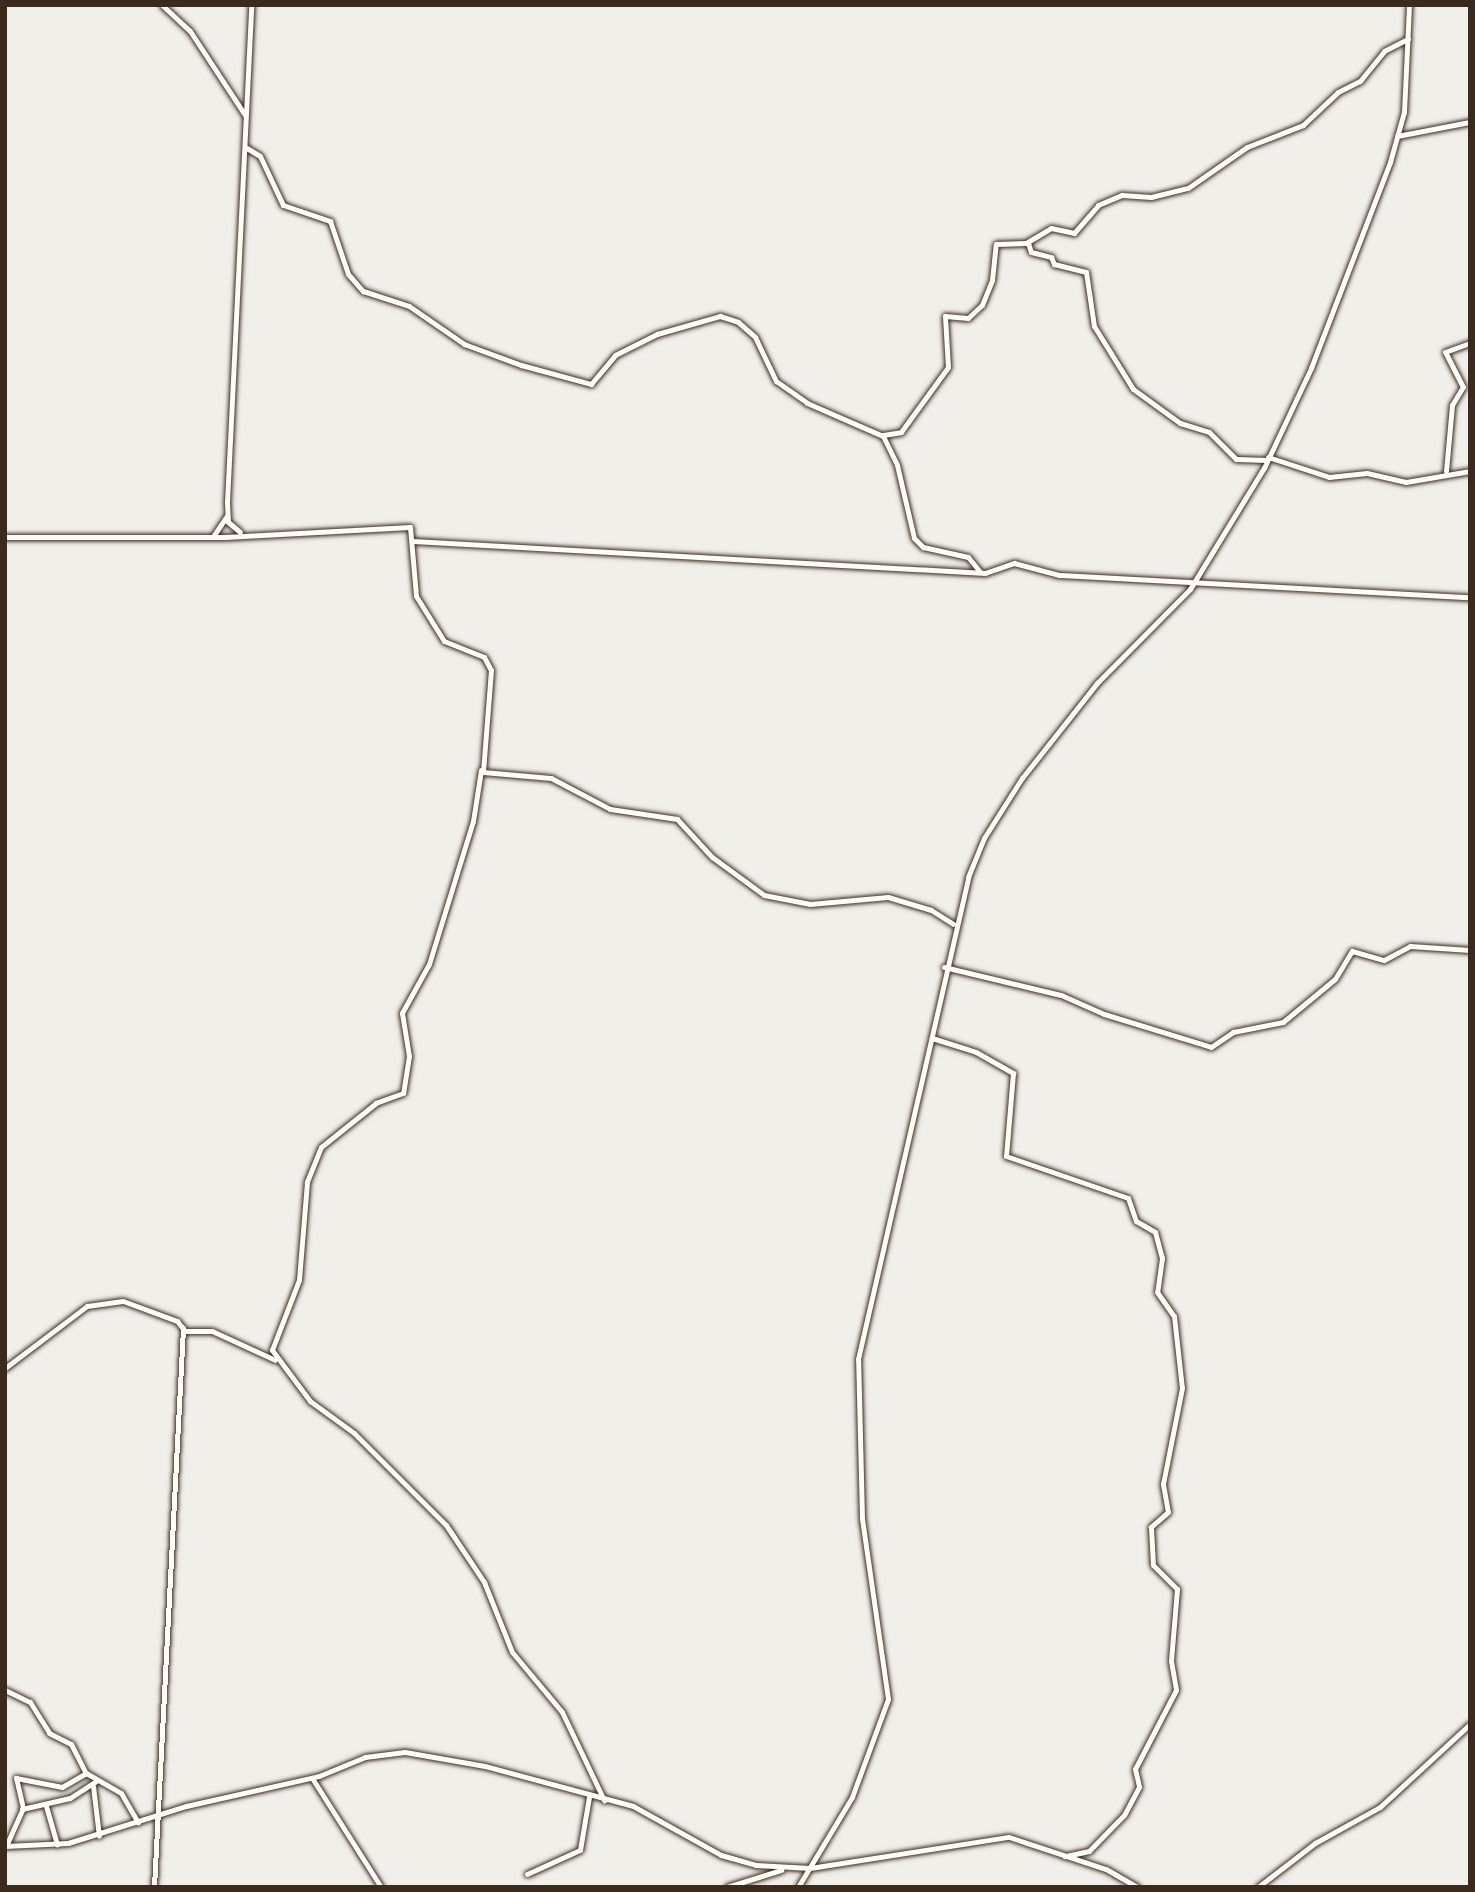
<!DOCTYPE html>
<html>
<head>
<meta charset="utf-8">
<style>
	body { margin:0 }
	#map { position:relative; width:1475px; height:1892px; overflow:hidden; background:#f1efea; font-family:Mynerve,sans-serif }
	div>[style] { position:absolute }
	.roads { filter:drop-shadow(0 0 2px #3b2a1e) drop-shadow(0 0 2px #3b2a1e) }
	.minor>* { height:5px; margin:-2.5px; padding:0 2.5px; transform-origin:2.5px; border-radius:2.5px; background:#fdfcf7 }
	span { translate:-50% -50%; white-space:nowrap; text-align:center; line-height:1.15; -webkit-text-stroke:5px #fdfcf7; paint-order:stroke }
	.frame { position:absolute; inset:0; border:7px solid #3b2a1e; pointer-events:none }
</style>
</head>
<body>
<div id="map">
	<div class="roads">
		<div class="minor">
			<div style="left:162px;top:5px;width:38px;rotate:43deg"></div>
			<div style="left:190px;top:31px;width:100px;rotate:56.8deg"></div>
			<div style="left:1397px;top:136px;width:74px;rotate:-10.9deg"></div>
			<div style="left:245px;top:147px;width:17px;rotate:31deg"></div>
			<div style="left:260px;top:156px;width:54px;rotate:64.9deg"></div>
			<div style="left:283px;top:205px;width:50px;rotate:18.8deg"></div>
			<div style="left:330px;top:221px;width:56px;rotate:71.2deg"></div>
			<div style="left:348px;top:274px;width:23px;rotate:49deg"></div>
			<div style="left:363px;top:291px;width:48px;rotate:18.1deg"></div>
			<div style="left:409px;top:306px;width:67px;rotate:34.6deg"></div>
			<div style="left:464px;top:344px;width:61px;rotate:20.2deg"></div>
			<div style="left:521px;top:365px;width:73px;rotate:15.2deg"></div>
			<div style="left:591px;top:384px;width:38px;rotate:-50deg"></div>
			<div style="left:615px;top:355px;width:47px;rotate:-26.6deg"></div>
			<div style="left:657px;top:334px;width:66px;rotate:-15.9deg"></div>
			<div style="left:720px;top:316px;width:19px;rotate:18deg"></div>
			<div style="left:738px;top:322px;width:23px;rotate:41deg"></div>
			<div style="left:755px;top:337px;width:49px;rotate:64.5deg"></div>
			<div style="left:776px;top:381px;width:38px;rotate:35deg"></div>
			<div style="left:807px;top:403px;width:83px;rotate:23.5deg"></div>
			<div style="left:883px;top:436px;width:32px;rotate:64deg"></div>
			<div style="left:897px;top:465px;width:75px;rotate:76.9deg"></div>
			<div style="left:914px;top:538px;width:13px;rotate:45deg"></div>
			<div style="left:923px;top:547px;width:46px;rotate:12.5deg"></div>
			<div style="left:968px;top:557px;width:19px;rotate:51deg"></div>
			<div style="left:1028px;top:243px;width:9px;rotate:72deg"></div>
			<div style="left:1031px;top:252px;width:21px;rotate:14deg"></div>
			<div style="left:1051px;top:257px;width:8px;rotate:67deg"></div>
			<div style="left:1054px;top:264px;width:33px;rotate:14deg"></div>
			<div style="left:1086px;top:272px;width:55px;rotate:81.6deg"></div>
			<div style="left:1094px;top:326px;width:74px;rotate:58.2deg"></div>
			<div style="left:1133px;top:389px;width:58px;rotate:35.9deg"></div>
			<div style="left:1180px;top:423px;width:30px;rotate:17deg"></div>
			<div style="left:1209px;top:432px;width:38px;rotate:45deg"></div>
			<div style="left:1236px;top:459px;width:31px;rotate:2deg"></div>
			<div style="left:883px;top:435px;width:18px;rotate:-9deg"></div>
			<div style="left:901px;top:432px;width:80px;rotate:-54.1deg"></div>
			<div style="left:948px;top:367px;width:51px;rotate:-93.4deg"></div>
			<div style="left:945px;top:316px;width:23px;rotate:5deg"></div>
			<div style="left:968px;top:318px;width:19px;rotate:-43deg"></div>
			<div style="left:982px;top:305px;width:27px;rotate:-68deg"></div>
			<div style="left:992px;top:280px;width:36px;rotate:-84deg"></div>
			<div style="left:996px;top:244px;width:30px;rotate:-2deg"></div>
			<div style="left:1026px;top:243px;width:29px;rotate:-31deg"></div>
			<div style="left:1051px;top:228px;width:24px;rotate:12deg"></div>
			<div style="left:1074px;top:233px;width:37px;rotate:-49deg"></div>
			<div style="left:1098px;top:205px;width:26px;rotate:-23deg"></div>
			<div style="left:1122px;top:195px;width:29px;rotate:4deg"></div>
			<div style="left:1151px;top:197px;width:38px;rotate:-14deg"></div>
			<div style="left:1188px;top:188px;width:72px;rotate:-34.8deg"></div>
			<div style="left:1247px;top:147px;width:60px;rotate:-21.4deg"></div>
			<div style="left:1303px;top:125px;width:48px;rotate:-43.3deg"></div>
			<div style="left:1338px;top:92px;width:25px;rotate:-27deg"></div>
			<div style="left:1360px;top:81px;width:38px;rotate:-51deg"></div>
			<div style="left:1384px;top:51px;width:27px;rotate:-27deg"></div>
			<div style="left:1268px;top:457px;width:64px;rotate:18.2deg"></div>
			<div style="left:1329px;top:477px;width:38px;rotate:-6deg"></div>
			<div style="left:1367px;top:473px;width:40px;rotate:13deg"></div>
			<div style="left:1406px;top:482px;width:65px;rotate:-9.8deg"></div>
			<div style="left:1446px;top:471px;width:66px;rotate:-84.8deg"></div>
			<div style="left:1452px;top:405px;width:21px;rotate:-59deg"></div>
			<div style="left:1463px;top:387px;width:39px;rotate:-117deg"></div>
			<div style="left:1445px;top:352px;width:27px;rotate:-20deg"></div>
			<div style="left:240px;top:532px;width:16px;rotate:-140deg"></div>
			<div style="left:228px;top:522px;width:20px;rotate:-93deg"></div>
			<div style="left:227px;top:502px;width:498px;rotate:-87.2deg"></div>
			<div style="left:214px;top:535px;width:23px;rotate:-56deg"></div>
			<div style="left:5px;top:537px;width:220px"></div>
			<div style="left:225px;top:537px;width:185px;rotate:-3.1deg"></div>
			<div style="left:410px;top:527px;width:69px;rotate:85deg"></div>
			<div style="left:416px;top:596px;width:53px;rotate:58.1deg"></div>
			<div style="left:444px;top:641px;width:43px;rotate:21.8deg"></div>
			<div style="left:484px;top:657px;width:15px;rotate:62deg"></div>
			<div style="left:491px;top:670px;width:102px;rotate:94.5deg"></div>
			<div style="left:483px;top:772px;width:68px;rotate:5deg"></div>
			<div style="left:551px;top:778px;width:67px;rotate:27.7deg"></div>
			<div style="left:610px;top:809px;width:68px;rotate:8.5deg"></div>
			<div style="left:677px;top:819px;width:52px;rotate:47.4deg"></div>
			<div style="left:712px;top:857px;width:64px;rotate:36.2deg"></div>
			<div style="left:764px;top:895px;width:47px;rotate:11.1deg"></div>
			<div style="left:810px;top:904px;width:78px;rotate:-5.1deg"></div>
			<div style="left:888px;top:897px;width:45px;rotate:16.8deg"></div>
			<div style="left:931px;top:910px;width:26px;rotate:32deg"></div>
			<div style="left:413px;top:541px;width:573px;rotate:3.2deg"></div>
			<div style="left:985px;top:573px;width:31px;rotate:-19deg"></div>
			<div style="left:1014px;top:563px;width:47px;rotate:14.9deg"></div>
			<div style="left:1059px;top:575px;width:412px;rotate:3.1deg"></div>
			<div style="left:481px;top:770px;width:52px;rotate:98.9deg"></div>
			<div style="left:473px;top:821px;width:150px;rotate:107.1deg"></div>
			<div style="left:429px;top:964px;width:56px;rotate:118.9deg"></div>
			<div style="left:402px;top:1013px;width:44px;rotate:80.8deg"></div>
			<div style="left:409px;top:1056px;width:37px;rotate:99deg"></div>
			<div style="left:403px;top:1093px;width:29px;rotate:160deg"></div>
			<div style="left:376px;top:1103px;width:70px;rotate:141.3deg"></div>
			<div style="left:321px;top:1147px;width:38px;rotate:112deg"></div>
			<div style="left:307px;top:1182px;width:98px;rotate:94.7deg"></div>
			<div style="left:299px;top:1280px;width:75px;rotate:111.1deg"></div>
			<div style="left:272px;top:1350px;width:64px;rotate:53.3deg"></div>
			<div style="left:310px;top:1401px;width:54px;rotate:36deg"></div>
			<div style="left:354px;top:1433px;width:130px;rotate:45deg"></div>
			<div style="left:446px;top:1525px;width:69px;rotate:56.3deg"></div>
			<div style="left:484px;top:1582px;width:75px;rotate:68.2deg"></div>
			<div style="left:512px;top:1652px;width:78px;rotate:50.2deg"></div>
			<div style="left:562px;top:1712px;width:98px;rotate:64.5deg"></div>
			<div style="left:944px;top:967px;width:120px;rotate:13.5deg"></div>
			<div style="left:1061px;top:995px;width:47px;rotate:23.8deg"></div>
			<div style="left:1104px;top:1014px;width:112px;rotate:17.1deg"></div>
			<div style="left:1211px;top:1047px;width:27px;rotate:-34deg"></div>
			<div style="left:1233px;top:1032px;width:51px;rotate:-11.3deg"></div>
			<div style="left:1283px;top:1022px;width:67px;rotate:-39.6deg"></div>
			<div style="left:1335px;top:979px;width:33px;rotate:-59deg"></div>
			<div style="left:1352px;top:951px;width:33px;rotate:16deg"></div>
			<div style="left:1384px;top:960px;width:30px;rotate:-28deg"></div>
			<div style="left:1410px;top:946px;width:60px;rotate:3.8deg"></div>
			<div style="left:932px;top:1038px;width:46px;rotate:17.7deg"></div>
			<div style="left:976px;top:1052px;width:43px;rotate:29.6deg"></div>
			<div style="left:1013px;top:1073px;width:83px;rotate:94.8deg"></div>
			<div style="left:1006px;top:1156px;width:129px;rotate:19deg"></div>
			<div style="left:1128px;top:1198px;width:24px;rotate:71deg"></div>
			<div style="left:1136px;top:1221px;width:22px;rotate:30deg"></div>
			<div style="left:1155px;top:1232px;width:27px;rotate:75deg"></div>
			<div style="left:1162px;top:1258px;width:34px;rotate:98deg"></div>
			<div style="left:1157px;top:1292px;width:29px;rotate:55deg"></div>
			<div style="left:1174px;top:1316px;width:72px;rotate:83.7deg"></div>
			<div style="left:1182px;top:1388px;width:98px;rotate:101.2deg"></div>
			<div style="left:1163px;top:1484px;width:28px;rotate:80deg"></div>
			<div style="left:1168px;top:1512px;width:23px;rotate:139deg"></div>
			<div style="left:1151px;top:1527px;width:38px;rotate:87deg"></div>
			<div style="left:1153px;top:1565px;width:34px;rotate:45deg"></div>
			<div style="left:1177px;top:1589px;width:72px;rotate:94.8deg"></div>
			<div style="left:1171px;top:1661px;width:29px;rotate:80deg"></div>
			<div style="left:1176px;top:1690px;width:89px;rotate:117.4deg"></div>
			<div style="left:1135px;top:1769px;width:18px;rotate:77deg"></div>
			<div style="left:1139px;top:1787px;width:32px;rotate:118deg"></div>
			<div style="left:1124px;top:1815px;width:50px;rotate:134.2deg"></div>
			<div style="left:1089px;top:1851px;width:25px;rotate:168deg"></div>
			<div style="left:5px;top:1368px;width:103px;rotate:-37.1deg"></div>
			<div style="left:87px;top:1306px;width:36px;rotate:-8deg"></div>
			<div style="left:123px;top:1301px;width:58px;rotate:20.3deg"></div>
			<div style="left:177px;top:1321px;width:13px;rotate:51deg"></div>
			<div style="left:185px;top:1331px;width:27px"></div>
			<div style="left:212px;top:1331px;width:69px;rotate:24.7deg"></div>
			<div style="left:5px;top:1690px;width:28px;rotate:26deg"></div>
			<div style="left:30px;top:1702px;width:36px;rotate:58deg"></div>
			<div style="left:49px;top:1733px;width:25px;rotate:27deg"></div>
			<div style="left:71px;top:1744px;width:33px;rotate:63deg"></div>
			<div style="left:86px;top:1773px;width:40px;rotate:29.7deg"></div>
			<div style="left:121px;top:1793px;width:34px;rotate:60deg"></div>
			<div style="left:312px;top:1778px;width:129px;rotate:57.7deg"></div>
			<div style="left:93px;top:1786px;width:50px;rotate:83.2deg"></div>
			<div style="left:46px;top:1806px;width:40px;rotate:74deg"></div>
			<div style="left:22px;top:1809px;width:49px;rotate:-12.9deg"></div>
			<div style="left:70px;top:1798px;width:31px;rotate:-33deg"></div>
			<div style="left:5px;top:1846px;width:63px;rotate:-2.7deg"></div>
			<div style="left:68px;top:1843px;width:124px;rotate:-17.4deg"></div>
			<div style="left:186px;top:1806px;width:136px;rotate:-12.7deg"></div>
			<div style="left:319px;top:1776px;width:50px;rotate:-22.4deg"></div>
			<div style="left:365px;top:1757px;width:40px;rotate:-7.1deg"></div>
			<div style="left:405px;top:1752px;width:81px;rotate:9.9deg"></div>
			<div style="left:485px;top:1766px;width:153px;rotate:15.1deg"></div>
			<div style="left:633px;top:1806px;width:101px;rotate:29.1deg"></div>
			<div style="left:721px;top:1855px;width:36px;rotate:16deg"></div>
			<div style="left:756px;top:1865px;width:54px;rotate:3.2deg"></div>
			<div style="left:810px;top:1868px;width:201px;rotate:-8.9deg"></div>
			<div style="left:1009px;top:1837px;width:102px;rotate:18.3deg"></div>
			<div style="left:1106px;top:1869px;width:36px;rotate:30deg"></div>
			<div style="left:6px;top:1846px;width:42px;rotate:-65.9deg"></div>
			<div style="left:23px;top:1808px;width:31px;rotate:-103deg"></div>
			<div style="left:16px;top:1778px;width:47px;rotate:11.1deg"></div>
			<div style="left:62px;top:1787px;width:28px;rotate:-30deg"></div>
			<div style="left:527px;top:1874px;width:58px;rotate:-24.4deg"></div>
			<div style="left:580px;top:1850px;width:54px;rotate:-80.4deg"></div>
			<div style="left:154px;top:1887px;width:560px;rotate:-87.03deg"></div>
			<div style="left:727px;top:1887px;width:57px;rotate:-17.5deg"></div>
			<div style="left:798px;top:1887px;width:105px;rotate:-59deg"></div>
			<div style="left:852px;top:1797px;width:104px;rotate:-69.8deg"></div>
			<div style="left:888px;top:1699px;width:183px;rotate:-98.2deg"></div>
			<div style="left:862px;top:1518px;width:159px;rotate:-91.4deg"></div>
			<div style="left:858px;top:1359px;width:494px;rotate:-77.1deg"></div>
			<div style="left:968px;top:877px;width:42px;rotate:-67.7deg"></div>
			<div style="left:984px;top:838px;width:71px;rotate:-57.7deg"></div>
			<div style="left:1022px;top:778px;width:121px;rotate:-51.7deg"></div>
			<div style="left:1097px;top:683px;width:132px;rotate:-45.3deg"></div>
			<div style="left:1190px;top:589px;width:142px;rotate:-58.6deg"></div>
			<div style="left:1264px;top:468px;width:110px;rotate:-64.8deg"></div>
			<div style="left:1311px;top:368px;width:221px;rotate:-69deg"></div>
			<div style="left:1390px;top:162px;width:52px;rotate:-74.4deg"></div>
			<div style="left:1404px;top:112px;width:107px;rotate:-87.3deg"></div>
			<div style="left:1258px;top:1887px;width:72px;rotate:-37.7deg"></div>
			<div style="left:1315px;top:1843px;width:74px;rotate:-29deg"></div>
			<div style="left:1380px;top:1807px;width:122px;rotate:-42.7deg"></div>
		</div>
	</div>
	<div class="frame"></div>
</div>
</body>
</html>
